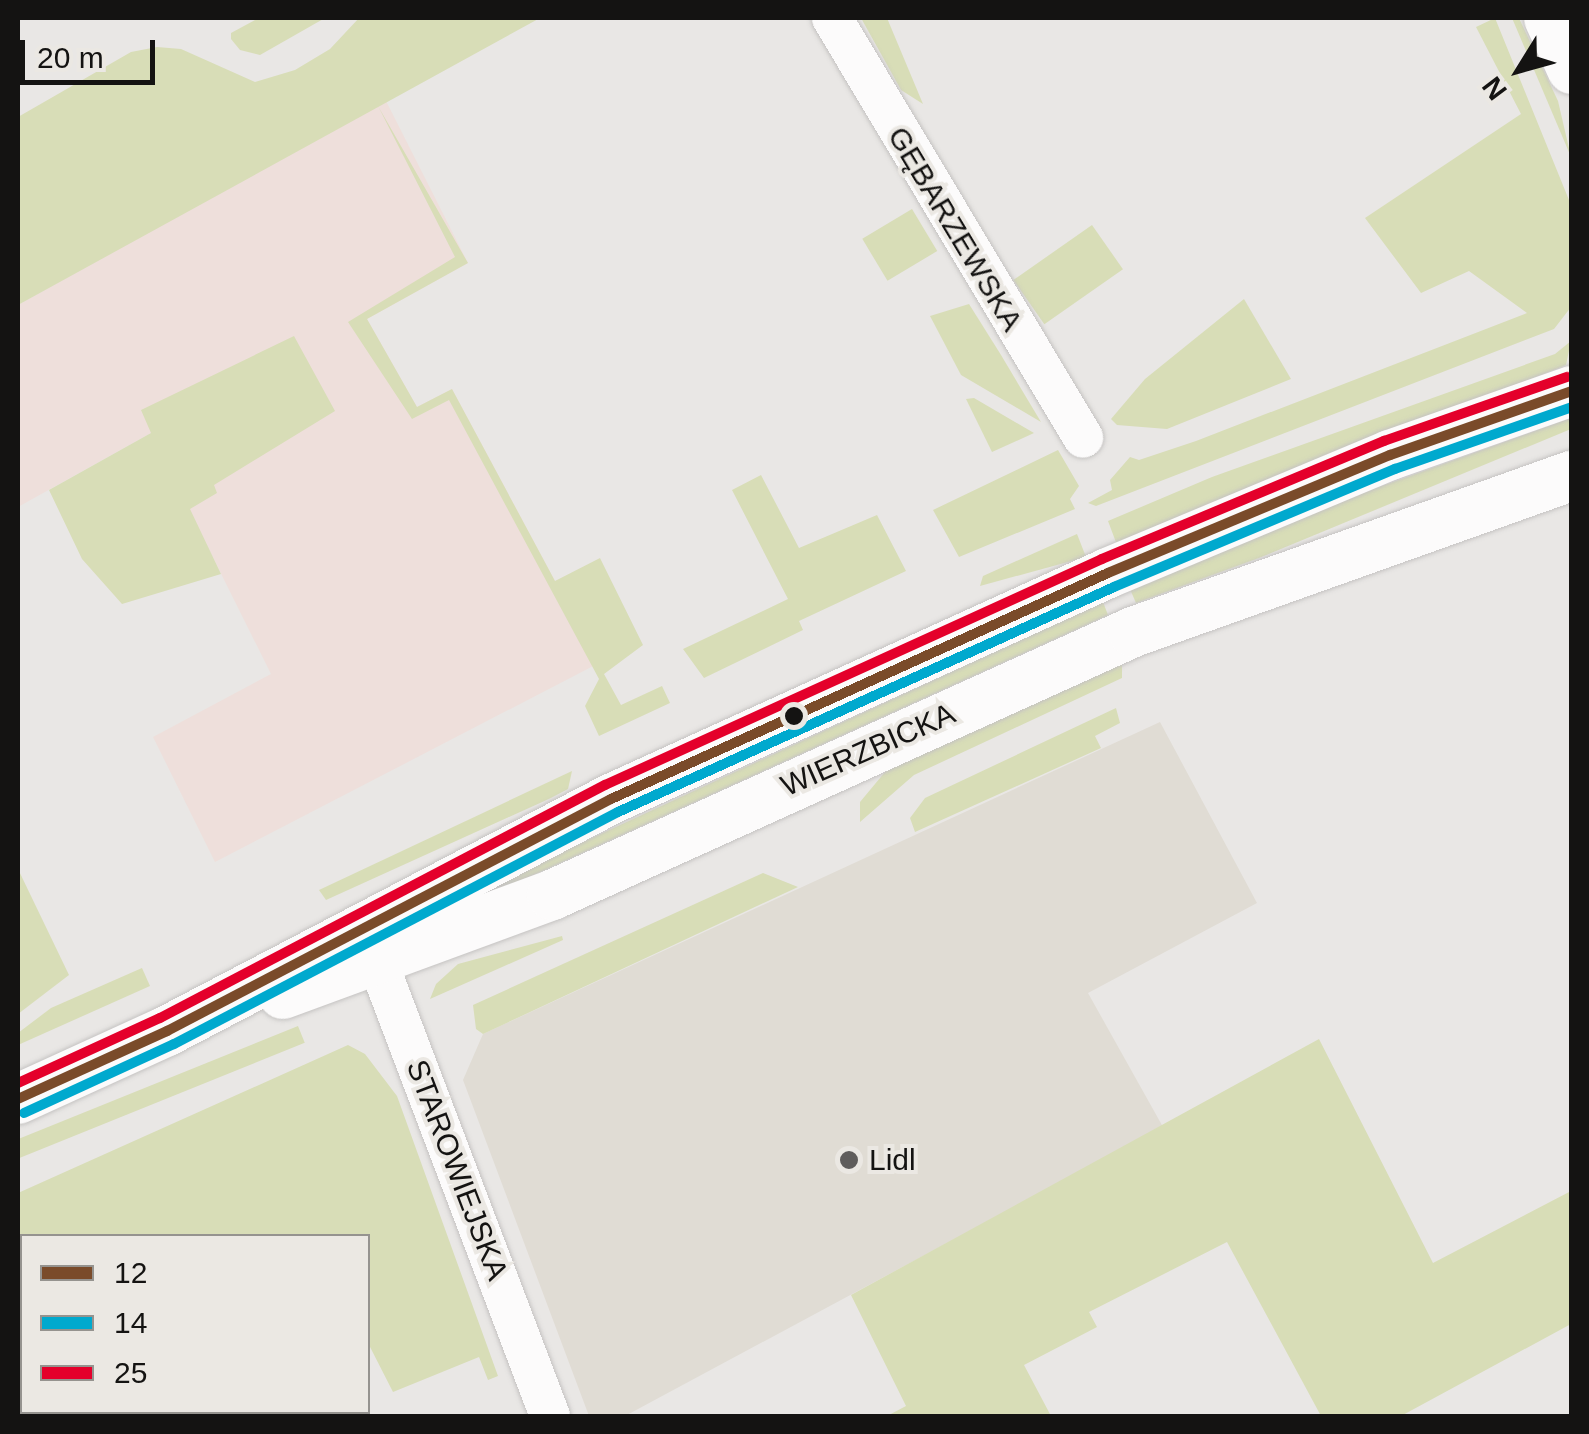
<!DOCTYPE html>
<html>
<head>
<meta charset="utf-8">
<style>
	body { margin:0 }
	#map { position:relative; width:1589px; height:1434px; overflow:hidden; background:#e9e7e5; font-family:Arial,sans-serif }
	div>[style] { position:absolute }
	.built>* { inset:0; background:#e0dcd4 }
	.education>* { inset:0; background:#eedfdb }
	.green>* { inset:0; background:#d8ddb7; transform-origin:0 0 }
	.roads { filter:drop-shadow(0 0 2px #c5c3c2) drop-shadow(0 0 2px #c5c3c2) }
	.minor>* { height:40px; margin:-20px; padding:0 20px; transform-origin:20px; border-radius:20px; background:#fcfbfb }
	.tertiary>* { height:50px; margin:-25px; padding:0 25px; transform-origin:25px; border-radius:25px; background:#fcfbfb }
	.bus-1>* { height:10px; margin:-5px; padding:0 5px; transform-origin:5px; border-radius:5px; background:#7a4b2a }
	.bus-2>* { height:10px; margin:-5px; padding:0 5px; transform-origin:5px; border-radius:5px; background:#00a9ce }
	.bus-3>* { height:10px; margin:-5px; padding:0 5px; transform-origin:5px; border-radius:5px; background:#e4002b }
	.dots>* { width:28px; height:28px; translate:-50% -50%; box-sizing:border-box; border:5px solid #ebe8e3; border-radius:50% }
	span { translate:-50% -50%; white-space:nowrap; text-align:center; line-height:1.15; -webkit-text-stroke:8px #ebe8e3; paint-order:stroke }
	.street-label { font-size:30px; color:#141312 }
	.poi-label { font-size:30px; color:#141312 }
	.left { translate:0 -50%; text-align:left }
	.frame { position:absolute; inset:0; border:20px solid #141312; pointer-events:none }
	.legend { position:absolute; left:20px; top:1234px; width:350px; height:180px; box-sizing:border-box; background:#ebe8e3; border:2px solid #95938f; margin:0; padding:12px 18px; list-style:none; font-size:30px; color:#141312 }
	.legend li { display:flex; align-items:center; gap:20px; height:50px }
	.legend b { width:50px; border:2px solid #95938f }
	.north { position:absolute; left:1469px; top:20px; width:100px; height:100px; -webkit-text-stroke:8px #ebe8e3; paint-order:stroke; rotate:233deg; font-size:28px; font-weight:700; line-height:40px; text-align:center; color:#141312 }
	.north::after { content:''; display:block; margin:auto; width:35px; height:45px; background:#141312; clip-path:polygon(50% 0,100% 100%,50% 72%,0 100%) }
	.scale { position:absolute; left:20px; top:40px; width:135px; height:45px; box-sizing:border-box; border:5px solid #141312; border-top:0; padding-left:12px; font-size:30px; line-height:35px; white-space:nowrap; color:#141312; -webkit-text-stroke:8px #ebe8e3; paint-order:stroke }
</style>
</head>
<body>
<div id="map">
	<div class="built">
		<div style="clip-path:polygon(1160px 722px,1257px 903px,1088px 993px,1163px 1127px,625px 1416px,589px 1416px,463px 1080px,483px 1034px)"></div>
	</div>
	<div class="education">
		<div style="clip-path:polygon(385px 99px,468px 263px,367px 319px,417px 407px,452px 389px,599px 663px,215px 862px,153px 737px,271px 674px,151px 433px,18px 507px,18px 305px)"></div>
	</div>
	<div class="green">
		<div style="clip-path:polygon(259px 18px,325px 18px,260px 55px,240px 50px,231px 39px,231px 33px)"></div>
		<div style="clip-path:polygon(359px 18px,540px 18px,18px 305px,18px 117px,131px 52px,157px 47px,181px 49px,255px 82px,295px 70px,330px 49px)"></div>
		<div style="clip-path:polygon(861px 18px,887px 18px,923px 104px,901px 90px)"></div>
		<div style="clip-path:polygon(1495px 18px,1571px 205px,1571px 307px,1554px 329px,1096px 506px,1088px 503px,1112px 490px,1110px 480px,1130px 457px,1139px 460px,1196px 441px,1527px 313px,1469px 271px,1421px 293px,1365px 218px,1521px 114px,1476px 27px)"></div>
		<div style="clip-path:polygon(1512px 18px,1519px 18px,1558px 101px,1571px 157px)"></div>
		<div style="clip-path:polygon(378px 106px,468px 263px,367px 319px,417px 407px,452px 389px,555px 581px,600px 558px,643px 645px,604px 674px,621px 705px,662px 686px,670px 703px,599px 736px,585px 706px,599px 679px,449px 400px,412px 419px,348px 322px,455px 257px)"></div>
		<div style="left:912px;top:209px;width:49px;height:58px;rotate:59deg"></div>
		<div style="left:1092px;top:225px;width:54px;height:96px;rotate:55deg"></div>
		<div style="clip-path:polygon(1244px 299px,1291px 379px,1167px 429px,1117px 425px,1111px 419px,1145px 379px)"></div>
		<div style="clip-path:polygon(969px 304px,1001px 355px,1041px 422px,961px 375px,930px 316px)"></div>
		<div style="clip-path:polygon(294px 336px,335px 411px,214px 485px,217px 493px,190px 509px,221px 574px,122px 604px,82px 559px,49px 490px,151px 433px,141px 410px)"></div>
		<div style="clip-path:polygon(1571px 341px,1566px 365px,1117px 545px,1108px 521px,1212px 477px,1555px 354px)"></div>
		<div style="clip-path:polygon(974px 398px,1034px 433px,992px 452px,966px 399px)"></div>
		<div style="clip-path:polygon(1571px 418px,1571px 429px,1259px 558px,1136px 603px,1130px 589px,1318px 509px)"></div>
		<div style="clip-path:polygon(1058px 450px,1079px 486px,1070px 499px,1075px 509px,959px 557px,933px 510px)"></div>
		<div style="clip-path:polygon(761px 475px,799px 548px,877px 515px,906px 571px,799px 621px,803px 630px,704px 678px,683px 649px,788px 599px,732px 490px)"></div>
		<div style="clip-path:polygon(1077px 534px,1086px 557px,980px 586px,983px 576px)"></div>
		<div style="clip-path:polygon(1103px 602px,1108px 615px,445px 915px,438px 909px)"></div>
		<div style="clip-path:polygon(1122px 665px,1122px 678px,914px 775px,860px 822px,860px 802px,885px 772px,1065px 685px)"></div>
		<div style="clip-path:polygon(1116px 708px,1120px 723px,1095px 736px,1101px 748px,915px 832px,910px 818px,925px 798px)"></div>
		<div style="clip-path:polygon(572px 771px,568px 789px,551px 798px,326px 900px,319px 890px)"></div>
		<div style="clip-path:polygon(18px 869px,69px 975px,18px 1014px)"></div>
		<div style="clip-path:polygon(763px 873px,798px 887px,483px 1034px,476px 1029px,473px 1005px)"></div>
		<div style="clip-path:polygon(562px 936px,563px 940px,430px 999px,436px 984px,458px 964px)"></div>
		<div style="clip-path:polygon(142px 968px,150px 986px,18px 1045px,18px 1033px,51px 1008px)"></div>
		<div style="left:298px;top:1026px;width:18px;height:307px;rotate:68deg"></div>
		<div style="clip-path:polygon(1319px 1039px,1433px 1263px,1571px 1191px,1571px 1324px,1401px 1416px,1321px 1416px,1227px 1242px,1089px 1312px,1097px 1327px,1024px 1365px,1051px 1416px,887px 1416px,906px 1406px,851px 1295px)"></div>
		<div style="clip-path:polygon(348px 1045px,365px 1054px,397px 1096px,498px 1376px,488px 1380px,479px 1357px,393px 1392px,368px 1343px,368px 1236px,22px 1236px,22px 1412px,238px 1416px,18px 1416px,18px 1193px)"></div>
	</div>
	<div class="roads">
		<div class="minor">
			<div style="left:832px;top:18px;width:489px;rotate:59.1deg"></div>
			<div style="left:367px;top:934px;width:516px;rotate:69.21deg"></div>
		</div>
		<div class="tertiary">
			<div style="left:1549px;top:18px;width:56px;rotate:65.7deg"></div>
			<div style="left:283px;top:994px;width:287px;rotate:-20.2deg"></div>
			<div style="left:552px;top:895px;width:638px;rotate:-24.35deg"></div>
			<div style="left:1133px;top:632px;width:466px;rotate:-19.6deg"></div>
			<div style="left:18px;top:1099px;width:164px;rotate:-24.5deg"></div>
			<div style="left:167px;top:1031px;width:501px;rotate:-27.59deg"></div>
			<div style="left:611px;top:799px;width:546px;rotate:-24.45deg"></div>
			<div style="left:1108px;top:573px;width:306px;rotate:-22.7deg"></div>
			<div style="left:1390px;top:455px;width:193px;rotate:-19.4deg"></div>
		</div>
	</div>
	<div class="bus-1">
		<div style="left:18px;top:1099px;width:164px;rotate:-24.5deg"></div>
		<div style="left:167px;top:1031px;width:501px;rotate:-27.59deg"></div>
		<div style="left:611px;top:799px;width:546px;rotate:-24.45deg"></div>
		<div style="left:1108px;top:573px;width:306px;rotate:-22.7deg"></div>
		<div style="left:1390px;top:455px;width:193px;rotate:-19.4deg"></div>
	</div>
	<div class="bus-2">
		<div style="left:24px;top:1113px;width:165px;rotate:-24.7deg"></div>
		<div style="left:174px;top:1044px;width:501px;rotate:-27.59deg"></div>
		<div style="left:618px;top:812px;width:545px;rotate:-24.4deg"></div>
		<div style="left:1114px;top:587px;width:305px;rotate:-22.8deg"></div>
		<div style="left:1395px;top:469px;width:188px;rotate:-19.3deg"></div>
	</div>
	<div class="bus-3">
		<div style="left:18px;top:1083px;width:156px;rotate:-24.6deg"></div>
		<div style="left:160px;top:1018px;width:502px;rotate:-27.64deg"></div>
		<div style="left:605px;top:785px;width:546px;rotate:-24.45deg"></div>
		<div style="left:1102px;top:559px;width:306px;rotate:-22.7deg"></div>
		<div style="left:1384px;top:441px;width:194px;rotate:-19.3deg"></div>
	</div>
	<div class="dots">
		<div style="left:794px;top:716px;background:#141312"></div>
		<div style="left:849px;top:1160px;background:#5f5d5c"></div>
	</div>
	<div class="street-label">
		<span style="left:955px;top:229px;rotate:59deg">GĘBARZEWSKA</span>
		<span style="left:868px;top:750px;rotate:-24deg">WIERZBICKA</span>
		<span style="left:457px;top:1170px;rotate:69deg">STAROWIEJSKA</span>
	</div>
	<div class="poi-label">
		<span class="left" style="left:869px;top:1160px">Lidl</span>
	</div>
	<div class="frame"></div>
	<ul class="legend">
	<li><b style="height:12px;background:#7a4b2a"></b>12</li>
	<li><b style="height:12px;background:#00a9ce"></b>14</li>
	<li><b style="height:12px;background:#e4002b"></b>25</li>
	</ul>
	<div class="north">N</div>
	<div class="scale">20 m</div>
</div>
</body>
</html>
